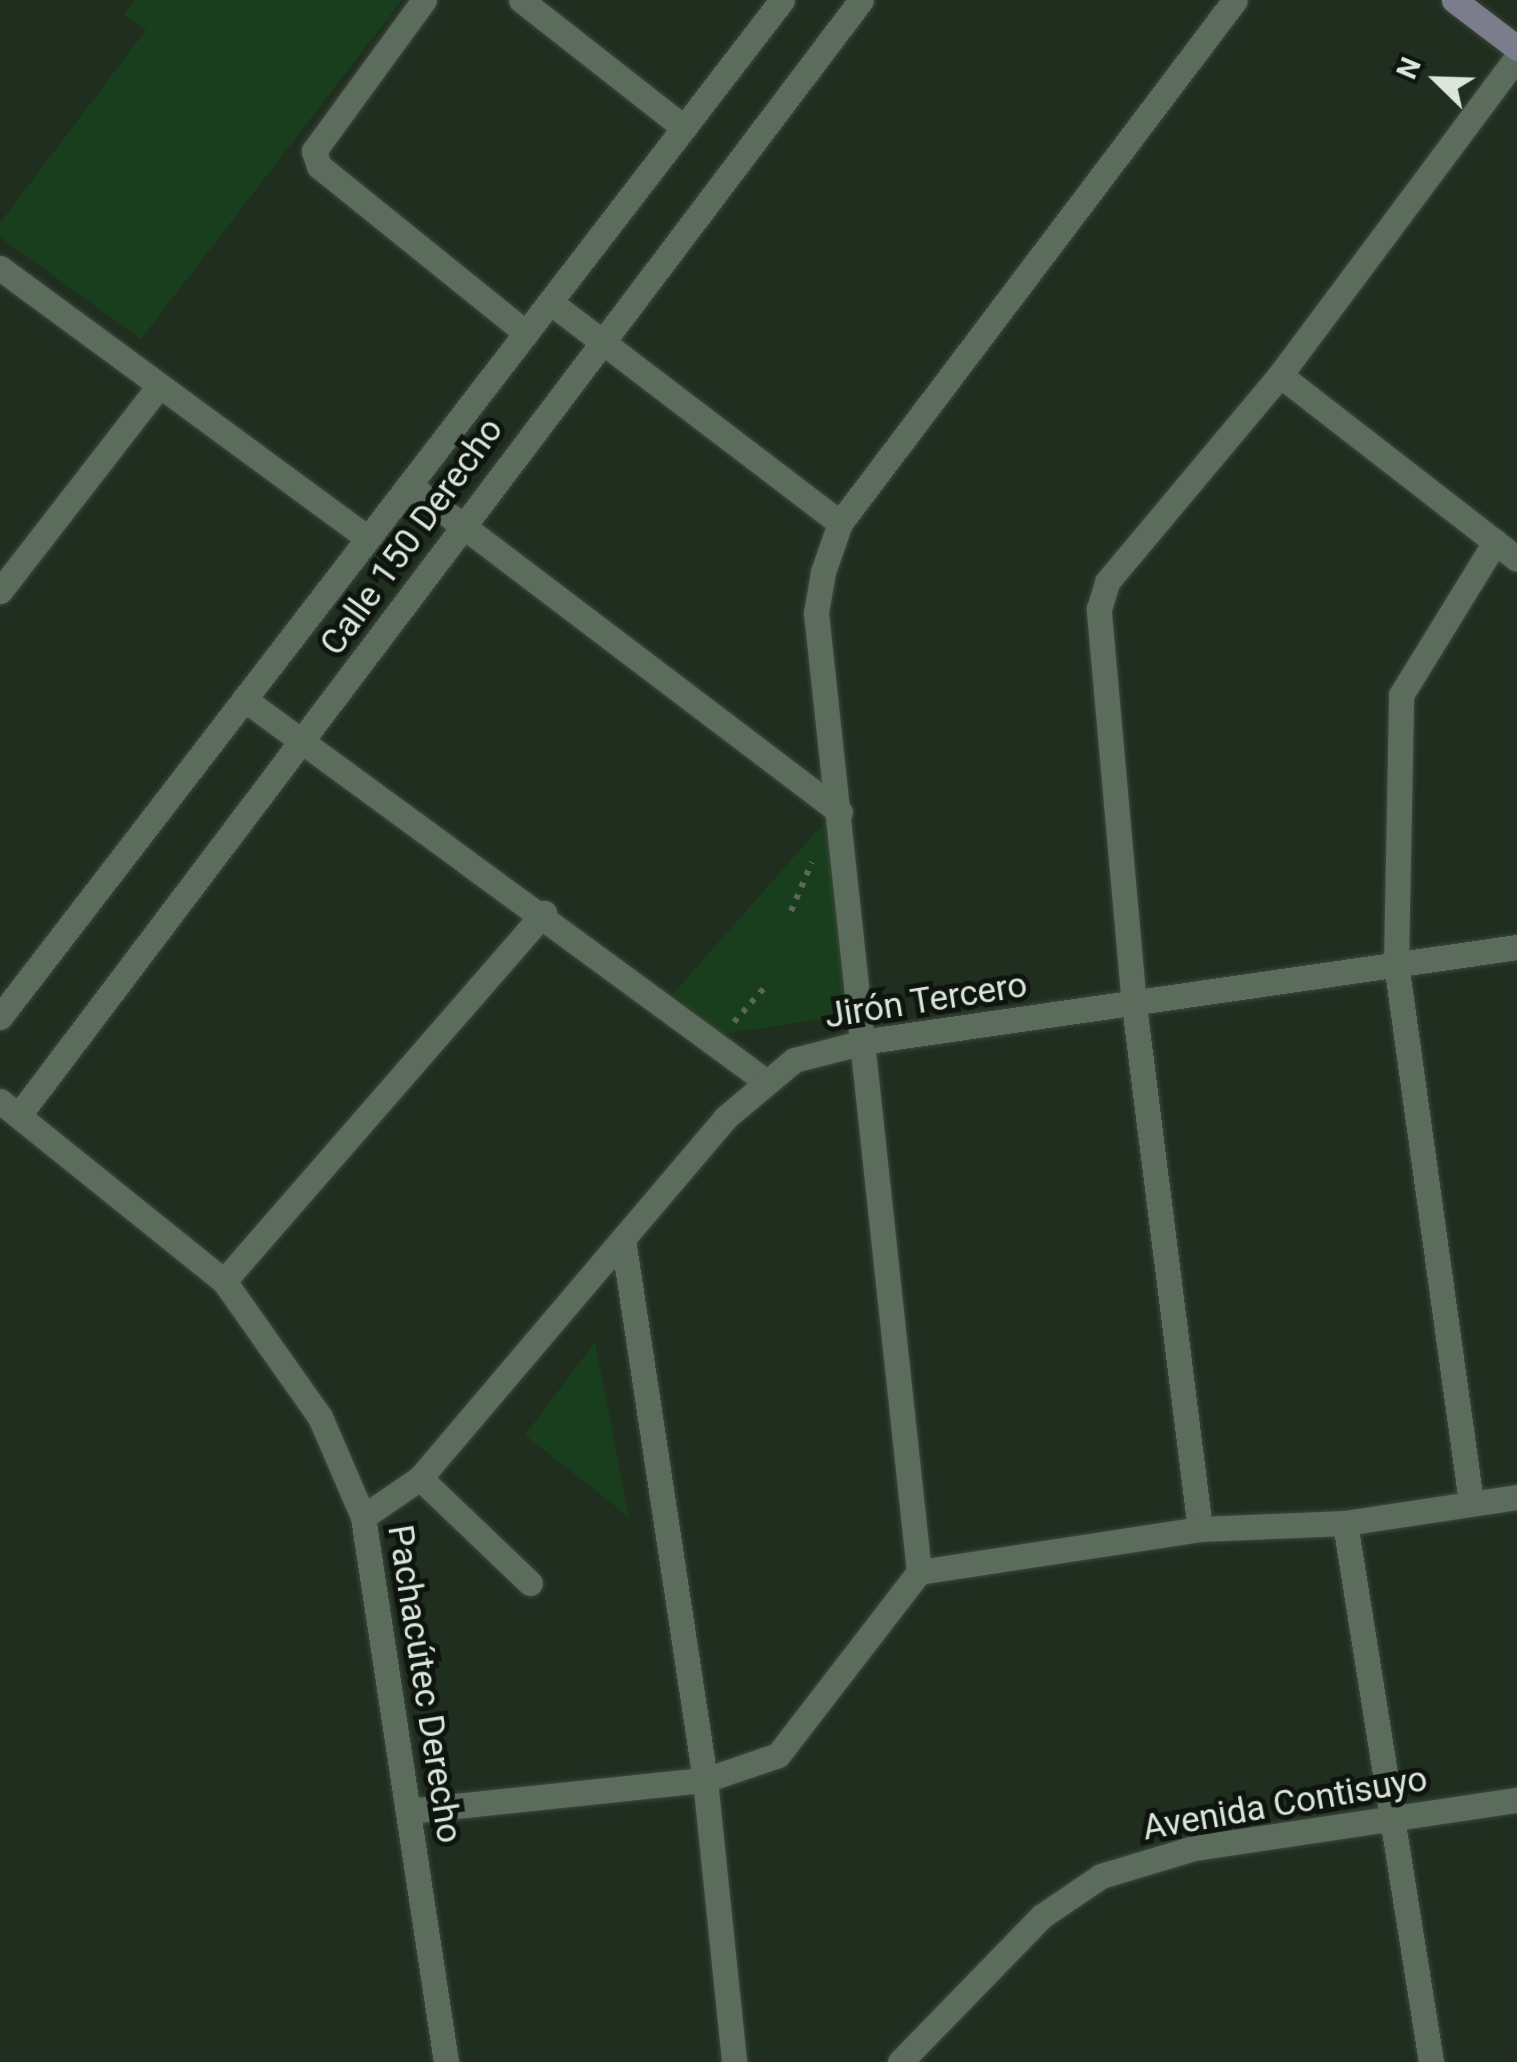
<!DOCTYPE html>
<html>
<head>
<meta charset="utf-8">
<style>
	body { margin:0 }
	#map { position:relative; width:1517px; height:2062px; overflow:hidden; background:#202e20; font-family:Roboto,sans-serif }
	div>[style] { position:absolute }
	.green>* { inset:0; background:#193e1d }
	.path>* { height:6px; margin-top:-3px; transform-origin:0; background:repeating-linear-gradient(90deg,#5b675b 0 5px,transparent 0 13px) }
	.roads { filter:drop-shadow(0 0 2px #3c483c) drop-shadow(0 0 2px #3c483c) }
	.minor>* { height:25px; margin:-12.5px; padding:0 12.5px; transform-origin:12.5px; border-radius:12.5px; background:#5b6b5c }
	.tertiary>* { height:25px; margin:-12.5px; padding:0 12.5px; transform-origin:12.5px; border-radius:12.5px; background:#5b6b5c }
	.secondary>* { height:25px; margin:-12.5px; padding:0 12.5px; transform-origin:12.5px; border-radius:12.5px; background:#7c7d8c }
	span { translate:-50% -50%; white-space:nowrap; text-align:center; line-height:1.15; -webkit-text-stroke:10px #0e140e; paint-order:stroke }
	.street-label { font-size:35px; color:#dce5dc }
	.north { position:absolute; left:1387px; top:30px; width:100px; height:100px; -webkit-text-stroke:8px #0e140e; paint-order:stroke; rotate:293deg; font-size:28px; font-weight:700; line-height:40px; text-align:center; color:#dce5dc }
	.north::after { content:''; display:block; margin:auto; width:35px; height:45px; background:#dce5dc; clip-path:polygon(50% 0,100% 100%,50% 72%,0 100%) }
</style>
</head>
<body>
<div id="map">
	<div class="green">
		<div style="clip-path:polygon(134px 0,402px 0,141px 339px,0 237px,0 223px,146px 30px,124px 14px)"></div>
		<div style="clip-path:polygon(830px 816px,851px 1015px,722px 1034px,673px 994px)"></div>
		<div style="clip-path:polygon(595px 1342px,629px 1517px,525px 1435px)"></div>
	</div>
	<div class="path">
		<div style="left:791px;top:911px;width:53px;rotate:-66.8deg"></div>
		<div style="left:734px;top:1022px;width:47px;rotate:-48.5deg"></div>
	</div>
	<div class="roads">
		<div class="minor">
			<div style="left:424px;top:0;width:187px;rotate:126.1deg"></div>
			<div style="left:314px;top:151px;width:16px;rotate:72deg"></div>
			<div style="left:319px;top:166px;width:266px;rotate:38.9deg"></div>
			<div style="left:521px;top:0;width:207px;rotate:38.1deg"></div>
			<div style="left:0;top:268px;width:456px;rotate:36.3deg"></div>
			<div style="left:550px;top:302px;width:365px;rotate:37.3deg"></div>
			<div style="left:1280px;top:375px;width:300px;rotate:37.8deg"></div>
			<div style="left:409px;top:485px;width:541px;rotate:37.19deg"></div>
			<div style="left:0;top:591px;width:258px;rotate:-52.2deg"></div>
			<div style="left:244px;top:699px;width:645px;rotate:36.23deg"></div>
			<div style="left:624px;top:1246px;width:540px;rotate:81.37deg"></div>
			<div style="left:705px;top:1780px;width:283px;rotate:84.1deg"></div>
			<div style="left:224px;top:1281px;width:488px;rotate:-49deg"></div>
			<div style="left:420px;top:1478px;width:152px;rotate:43.7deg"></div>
			<div style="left:1471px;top:1502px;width:544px;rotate:-97.92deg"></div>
			<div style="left:1396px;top:963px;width:268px;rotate:-88.9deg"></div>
			<div style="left:1401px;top:695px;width:180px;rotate:-58.4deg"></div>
			<div style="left:363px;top:1517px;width:69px;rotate:-34.4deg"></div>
			<div style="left:420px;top:1478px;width:472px;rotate:-49.7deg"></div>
			<div style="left:725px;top:1118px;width:90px;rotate:-40deg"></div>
			<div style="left:794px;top:1060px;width:76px;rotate:-14.4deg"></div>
			<div style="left:868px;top:1041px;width:656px;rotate:-8.24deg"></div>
			<div style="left:1345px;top:1523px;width:546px;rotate:80.93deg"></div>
			<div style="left:1200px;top:1529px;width:528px;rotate:-97.18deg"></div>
			<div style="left:1134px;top:1005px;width:398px;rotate:-95.1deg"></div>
			<div style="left:1099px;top:609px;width:28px;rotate:-73deg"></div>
			<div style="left:1107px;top:582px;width:270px;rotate:-50.1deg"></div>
			<div style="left:1280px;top:375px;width:397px;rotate:-53.3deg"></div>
			<div style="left:919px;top:1572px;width:965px;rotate:-96.13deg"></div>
			<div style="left:816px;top:613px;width:42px;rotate:-80.3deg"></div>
			<div style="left:823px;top:572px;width:52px;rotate:-70.9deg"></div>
			<div style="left:840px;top:523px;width:655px;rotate:-52.94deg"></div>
			<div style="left:408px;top:1811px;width:299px;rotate:-6deg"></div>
			<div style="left:705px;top:1780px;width:77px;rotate:-18.9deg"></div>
			<div style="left:778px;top:1755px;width:231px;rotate:-52.4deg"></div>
			<div style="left:919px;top:1572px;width:284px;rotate:-8.7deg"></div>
			<div style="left:1200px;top:1529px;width:145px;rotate:-2.4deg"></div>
			<div style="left:1345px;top:1523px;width:174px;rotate:-8.6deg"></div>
			<div style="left:900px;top:2062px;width:204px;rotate:-45.8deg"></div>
			<div style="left:1042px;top:1916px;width:71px;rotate:-34.1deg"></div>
			<div style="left:1101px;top:1876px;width:97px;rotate:-16.8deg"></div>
			<div style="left:1194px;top:1848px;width:327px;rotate:-8.5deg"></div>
		</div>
		<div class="tertiary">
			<div style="left:0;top:1017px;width:1283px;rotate:-52.44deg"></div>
			<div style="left:0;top:1101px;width:287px;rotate:38.8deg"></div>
			<div style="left:224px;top:1281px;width:166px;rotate:54.8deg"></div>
			<div style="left:320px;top:1417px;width:109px;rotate:66.7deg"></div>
			<div style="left:363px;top:1517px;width:551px;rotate:81.34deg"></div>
			<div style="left:19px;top:1115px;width:1397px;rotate:-52.94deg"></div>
		</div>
		<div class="secondary">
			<div style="left:1454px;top:0;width:79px;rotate:37.3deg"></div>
		</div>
	</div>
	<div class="street-label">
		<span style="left:412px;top:537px;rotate:-54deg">Calle 150 Derecho</span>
		<span style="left:926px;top:1001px;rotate:-9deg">Jirón Tercero</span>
		<span style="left:424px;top:1684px;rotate:81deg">Pachacútec Derecho</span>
		<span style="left:1285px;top:1804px;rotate:-10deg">Avenida Contisuyo</span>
	</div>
	<div class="north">N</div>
</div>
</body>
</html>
